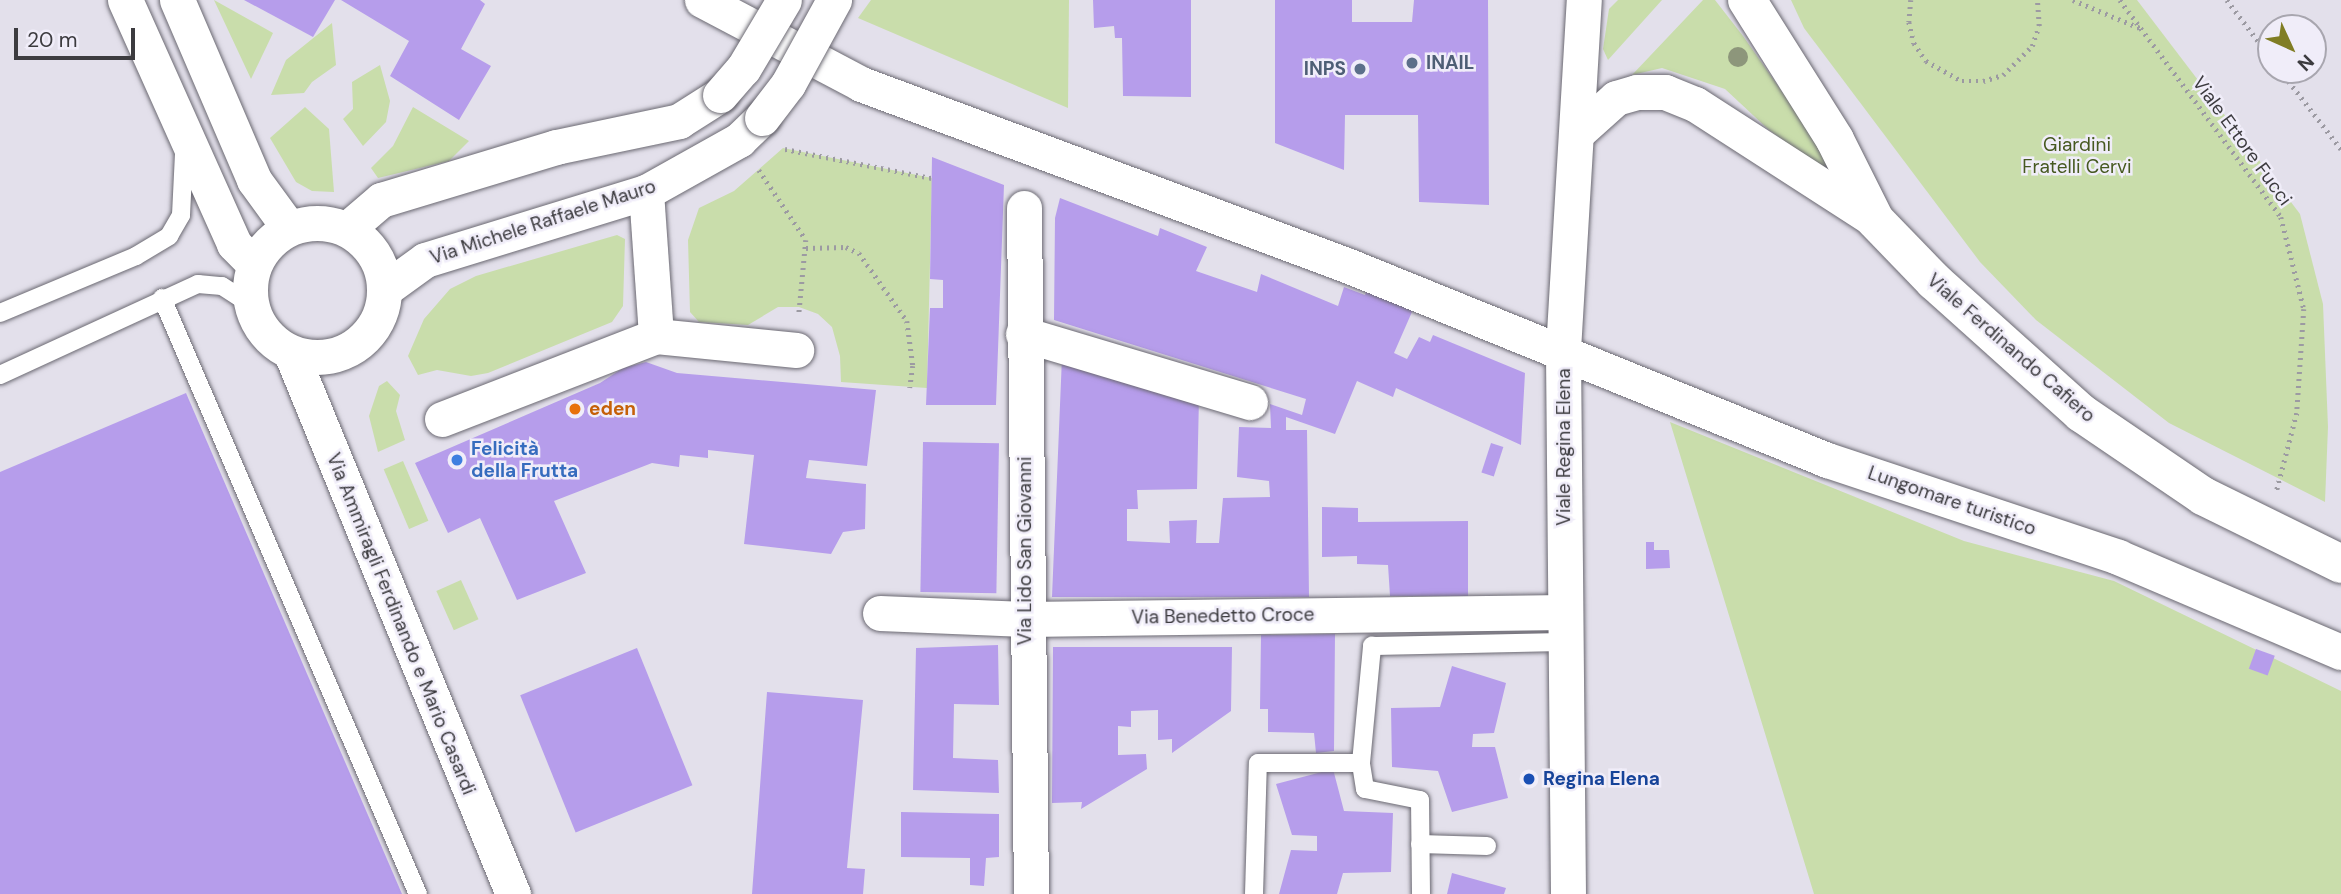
<!DOCTYPE html>
<html>
<head>
<meta charset="utf-8">
<style>
	body { margin:0 }
	#map { position:relative; width:2341px; height:894px; overflow:hidden; background:#e3e0eb; font-family:"DM Sans",sans-serif }
	div>[style] { position:absolute }
	.green>* { inset:0; background:#c9ddab; transform-origin:0 0 }
	.building>* { inset:0; background:#b69deb; transform-origin:0 0 }
	.path>* { height:4.5px; margin-top:-2.25px; transform-origin:0; background:repeating-linear-gradient(90deg,#9c9aa2 0 2px,transparent 0 7px) }
	.roads { filter:drop-shadow(0 0 2px #6b6972) drop-shadow(0 0 2px #6b6972) }
	.lane>* { height:18px; margin:-9px; padding:0 9px; transform-origin:9px; border-radius:9px; background:#fff }
	.street>* { height:35px; margin:-17.5px; padding:0 17.5px; transform-origin:17.5px; border-radius:17.5px; background:#fff }
	.street>.ring { margin:-17.5px; padding:0; box-sizing:content-box; background:none; border:35px solid #fff; border-radius:50% }
	.secondary>* { height:38px; margin:-19px; padding:0 19px; transform-origin:19px; border-radius:19px; background:#fff }
	.bridges { filter:drop-shadow(0 0 2px #6b6972) drop-shadow(0 0 2px #6b6972) }
	.street-bridge>* { height:35px; margin:-17.5px; padding:0 17.5px; transform-origin:17.5px; border-radius:17.5px; background:#fff }
	.trees>* { width:20px; height:20px; margin:-10px; border-radius:50%; background:#8d967b }
	.dots>* { width:19px; height:19px; translate:-50% -50%; box-sizing:border-box; border:4px solid #f0edf9; border-radius:50% }
	span { translate:-50% -50%; white-space:nowrap; text-align:center; line-height:1.15; -webkit-text-stroke:5px #f0edf9; paint-order:stroke }
	.service-label { font-size:19px; color:#4e5e75; font-weight:700 }
	.left { translate:0 -50%; text-align:left }
	.right { translate:-100% -50%; text-align:right }
	.street-label { font-size:19px; color:#3c3b3f }
	.park-label { font-size:19px; color:#465920 }
	.food-label { font-size:19px; color:#c56008; font-weight:700 }
	.shop-label { font-size:19px; color:#366cbe; font-weight:700 }
	.transit-label { font-size:19px; color:#164399; font-weight:700 }
	.north { position:absolute; left:2257px; top:14px; width:70px; height:70px; box-sizing:border-box; background:#f0edf9; border:2px solid #a8a6af; border-radius:50%; rotate:135deg; font-size:19px; font-weight:700; line-height:28px; text-align:center; color:#3c3b3f }
	.north::after { content:''; display:block; margin:auto; width:24px; height:32px; background:#807d24; clip-path:polygon(50% 0,100% 100%,50% 72%,0 100%) }
	.scale { position:absolute; left:14px; top:28px; width:121px; height:32px; box-sizing:border-box; border:4px solid #3c3b3f; border-top:0; padding-left:9px; font-size:21px; line-height:24px; white-space:nowrap; color:#3c3b3f; -webkit-text-stroke:5px #f0edf9; paint-order:stroke }
</style>
</head>
<body>
<div id="map">
	<div class="green">
		<div style="clip-path:polygon(214px 0,273px 33px,251px 79px)"></div>
		<div style="clip-path:polygon(871px 0,1069px 0,1068px 108px,858px 18px)"></div>
		<div style="clip-path:polygon(1618px 0,1662px 0,1608px 60px,1603px 49px,1609px 9px)"></div>
		<div style="clip-path:polygon(1703px 0,1715px 0,1743px 36px,1827px 156px,1827px 166px,1821px 167px,1769px 130px,1725px 89px,1662px 68px,1632px 75px)"></div>
		<div style="clip-path:polygon(1791px 0,2137px 0,2300px 214px,2323px 304px,2328px 427px,2325px 502px,2169px 423px,2036px 320px,1980px 262px,1804px 28px)"></div>
		<div style="clip-path:polygon(332px 23px,336px 65px,312px 82px,304px 93px,271px 95px,286px 60px)"></div>
		<div style="clip-path:polygon(380px 65px,390px 101px,386px 122px,363px 146px,343px 119px,353px 109px,352px 82px)"></div>
		<div style="clip-path:polygon(305px 107px,329px 129px,334px 192px,312px 191px,296px 182px,270px 138px)"></div>
		<div style="clip-path:polygon(413px 107px,469px 141px,449px 161px,378px 178px,371px 168px,393px 146px)"></div>
		<div style="clip-path:polygon(783px 148px,932px 178px,927px 388px,841px 382px,840px 356px,832px 327px,818px 314px,799px 307px,778px 307px,748px 325px,699px 322px,690px 312px,688px 240px,699px 208px,734px 191px)"></div>
		<div style="clip-path:polygon(617px 235px,625px 239px,623px 306px,612px 322px,488px 373px,471px 376px,437px 370px,418px 375px,408px 356px,424px 319px,450px 289px,476px 276px)"></div>
		<div style="clip-path:polygon(387px 381px,400px 395px,396px 411px,405px 440px,378px 452px,369px 416px,379px 386px)"></div>
		<div style="clip-path:polygon(1670px 422px,1964px 541px,2114px 581px,2341px 691px,2341px 894px,1814px 894px)"></div>
		<div style="left:403px;top:461px;width:65px;height:21px;rotate:67deg"></div>
		<div style="left:461px;top:580px;width:43px;height:27px;rotate:66deg"></div>
	</div>
	<div class="building">
		<div style="clip-path:polygon(244px 0,335px 0,313px 37px)"></div>
		<div style="clip-path:polygon(341px 0,480px 0,485px 4px,461px 49px,491px 66px,459px 120px,390px 76px,409px 41px)"></div>
		<div style="clip-path:polygon(1093px 0,1191px 0,1191px 97px,1123px 96px,1122px 38px,1115px 38px,1114px 26px,1094px 28px)"></div>
		<div style="clip-path:polygon(1275px 0,1352px 0,1352px 22px,1412px 22px,1414px 0,1488px 0,1489px 205px,1419px 202px,1418px 115px,1345px 115px,1344px 170px,1275px 143px)"></div>
		<div style="clip-path:polygon(932px 157px,1004px 185px,996px 405px,926px 405px,930px 308px,943px 308px,943px 280px,930px 279px)"></div>
		<div style="clip-path:polygon(1060px 198px,1158px 236px,1160px 228px,1207px 247px,1196px 271px,1257px 292px,1261px 274px,1338px 306px,1344px 287px,1365px 295px,1368px 286px,1415px 305px,1394px 353px,1407px 359px,1419px 337px,1430px 342px,1433px 335px,1525px 373px,1521px 445px,1396px 388px,1393px 397px,1357px 381px,1335px 434px,1286px 417px,1286px 430px,1307px 430px,1309px 597px,1052px 597px,1062px 357px,1199px 397px,1197px 489px,1137px 490px,1138px 509px,1127px 509px,1127px 541px,1170px 543px,1169px 521px,1197px 520px,1196px 543px,1219px 543px,1223px 498px,1270px 497px,1269px 481px,1237px 477px,1239px 427px,1271px 428px,1270px 404px,1302px 415px,1306px 399px,1054px 320px,1055px 218px)"></div>
		<div style="clip-path:polygon(646px 362px,677px 373px,876px 390px,867px 466px,809px 460px,806px 478px,866px 484px,865px 529px,843px 532px,831px 554px,744px 544px,754px 455px,708px 450px,708px 458px,680px 455px,679px 467px,652px 463px,554px 501px,586px 573px,517px 600px,480px 518px,448px 533px,415px 463px,600px 383px,623px 368px)"></div>
		<div style="clip-path:polygon(186px 393px,402px 894px,0 894px,0 472px)"></div>
		<div style="left:923px;top:442px;width:76px;height:150px;rotate:1deg"></div>
		<div style="left:1491px;top:443px;width:13px;height:31px;rotate:18deg"></div>
		<div style="clip-path:polygon(1322px 507px,1358px 508px,1358px 522px,1468px 521px,1468px 596px,1390px 596px,1388px 565px,1357px 564px,1357px 556px,1322px 557px)"></div>
		<div style="clip-path:polygon(1646px 542px,1654px 542px,1654px 550px,1669px 550px,1670px 568px,1646px 569px)"></div>
		<div style="clip-path:polygon(1335px 634px,1334px 751px,1316px 753px,1314px 733px,1268px 732px,1268px 709px,1260px 709px,1261px 635px)"></div>
		<div style="clip-path:polygon(998px 645px,999px 705px,954px 704px,953px 758px,998px 760px,999px 793px,913px 790px,916px 648px)"></div>
		<div style="clip-path:polygon(1053px 647px,1232px 647px,1231px 711px,1172px 753px,1172px 739px,1158px 740px,1158px 710px,1131px 711px,1131px 727px,1118px 726px,1118px 755px,1146px 754px,1147px 769px,1081px 809px,1082px 802px,1052px 803px)"></div>
		<div style="left:637px;top:648px;width:148px;height:126px;rotate:68deg"></div>
		<div style="left:2256px;top:649px;width:20px;height:21px;rotate:20deg"></div>
		<div style="clip-path:polygon(1452px 666px,1506px 683px,1494px 733px,1473px 734px,1472px 747px,1495px 747px,1508px 798px,1452px 812px,1438px 771px,1392px 767px,1391px 708px,1440px 707px)"></div>
		<div style="clip-path:polygon(767px 692px,863px 700px,847px 868px,865px 869px,863px 894px,752px 894px)"></div>
		<div style="clip-path:polygon(1333px 769px,1344px 811px,1393px 813px,1391px 872px,1343px 873px,1337px 894px,1279px 894px,1291px 850px,1317px 851px,1317px 836px,1292px 835px,1276px 784px)"></div>
		<div style="clip-path:polygon(901px 812px,999px 814px,999px 857px,986px 858px,984px 886px,970px 885px,970px 858px,901px 857px)"></div>
		<div style="clip-path:polygon(1452px 873px,1506px 888px,1504px 894px,1447px 894px)"></div>
	</div>
	<div class="path">
		<div style="left:1911px;top:0;width:22px;rotate:95deg"></div>
		<div style="left:1909px;top:22px;width:22px;rotate:77deg"></div>
		<div style="left:1914px;top:43px;width:22px;rotate:56deg"></div>
		<div style="left:1926px;top:61px;width:41px;rotate:29.1deg"></div>
		<div style="left:1962px;top:81px;width:21px"></div>
		<div style="left:1983px;top:81px;width:21px;rotate:-17deg"></div>
		<div style="left:2003px;top:75px;width:41px;rotate:-45deg"></div>
		<div style="left:2032px;top:46px;width:21px;rotate:-71deg"></div>
		<div style="left:2039px;top:26px;width:26px;rotate:-94deg"></div>
		<div style="left:2073px;top:0;width:73px;rotate:22.7deg"></div>
		<div style="left:2120px;top:0;width:270px;rotate:53.4deg"></div>
		<div style="left:2281px;top:217px;width:95px;rotate:76deg"></div>
		<div style="left:2304px;top:309px;width:104px;rotate:93.9deg"></div>
		<div style="left:2297px;top:413px;width:80px;rotate:104.6deg"></div>
		<div style="left:2227px;top:0;width:73px;rotate:52.8deg"></div>
		<div style="left:2280px;top:70px;width:100px;rotate:52.3deg"></div>
		<div style="left:785px;top:149px;width:150px;rotate:11.2deg"></div>
		<div style="left:759px;top:170px;width:84px;rotate:56.1deg"></div>
		<div style="left:806px;top:240px;width:74px;rotate:95.4deg"></div>
		<div style="left:806px;top:248px;width:40px;rotate:-1.4deg"></div>
		<div style="left:846px;top:247px;width:14px;rotate:25deg"></div>
		<div style="left:859px;top:253px;width:83px;rotate:54.8deg"></div>
		<div style="left:907px;top:321px;width:45px;rotate:82.4deg"></div>
		<div style="left:913px;top:366px;width:22px;rotate:98deg"></div>
	</div>
	<div class="roads">
		<div class="lane">
			<div style="left:162px;top:298px;width:649px;rotate:66.76deg"></div>
			<div style="left:0;top:313px;width:147px;rotate:-22.7deg"></div>
			<div style="left:136px;top:256px;width:39px;rotate:-31deg"></div>
			<div style="left:169px;top:236px;width:24px;rotate:-60deg"></div>
			<div style="left:181px;top:215px;width:62px;rotate:-87.2deg"></div>
			<div style="left:0;top:375px;width:218px;rotate:-24.7deg"></div>
			<div style="left:198px;top:284px;width:24px;rotate:5deg"></div>
			<div style="left:222px;top:286px;width:35px;rotate:33deg"></div>
			<div style="left:1420px;top:844px;width:67px;rotate:1.7deg"></div>
			<div style="left:1254px;top:894px;width:131px;rotate:-88.3deg"></div>
			<div style="left:1258px;top:763px;width:103px"></div>
			<div style="left:1421px;top:894px;width:94px;rotate:-90.6deg"></div>
			<div style="left:1420px;top:800px;width:56px;rotate:-168.7deg"></div>
			<div style="left:1365px;top:789px;width:26px;rotate:-99deg"></div>
			<div style="left:1361px;top:763px;width:118px;rotate:-84.6deg"></div>
			<div style="left:1372px;top:646px;width:193px;rotate:-1.2deg"></div>
		</div>
		<div class="street">
			<div style="left:125px;top:0;width:267px;rotate:65.9deg"></div>
			<div style="left:234px;top:244px;width:28px;rotate:45deg"></div>
			<div style="left:177px;top:0;width:196px;rotate:66.8deg"></div>
			<div style="left:254px;top:180px;width:59px;rotate:53.9deg"></div>
			<div style="left:702px;top:0;width:180px;rotate:27.8deg"></div>
			<div style="left:861px;top:84px;width:521px;rotate:20.45deg"></div>
			<div style="left:1349px;top:266px;width:516px;rotate:22.09deg"></div>
			<div style="left:1827px;top:460px;width:307px;rotate:18.4deg"></div>
			<div style="left:2118px;top:557px;width:242px;rotate:23.1deg"></div>
			<div style="left:1577px;top:133px;width:52px;rotate:-41.9deg"></div>
			<div style="left:1616px;top:98px;width:22px;rotate:-16deg"></div>
			<div style="left:1637px;top:92px;width:28px"></div>
			<div style="left:1665px;top:92px;width:32px;rotate:22deg"></div>
			<div style="left:1695px;top:104px;width:214px;rotate:32.8deg"></div>
			<div style="left:646px;top:192px;width:144px;rotate:86deg"></div>
			<div style="left:1024px;top:208px;width:686px;rotate:89.42deg"></div>
			<div class="ring" style="left:250px;top:223px;width:99px;height:99px"></div>
			<div style="left:347px;top:229px;width:45px;rotate:-40.5deg"></div>
			<div style="left:381px;top:200px;width:183px;rotate:-16.8deg"></div>
			<div style="left:556px;top:147px;width:126px;rotate:-11.9deg"></div>
			<div style="left:679px;top:121px;width:49px;rotate:-32.4deg"></div>
			<div style="left:385px;top:289px;width:49px;rotate:-35.9deg"></div>
			<div style="left:425px;top:260px;width:231px;rotate:-17.1deg"></div>
			<div style="left:646px;top:192px;width:107px;rotate:-29.2deg"></div>
			<div style="left:739px;top:140px;width:32px;rotate:-44deg"></div>
			<div style="left:1023px;top:334px;width:237px;rotate:16.7deg"></div>
			<div style="left:291px;top:353px;width:585px;rotate:67.69deg"></div>
			<div style="left:442px;top:419px;width:230px;rotate:-21.2deg"></div>
			<div style="left:656px;top:336px;width:141px;rotate:5.7deg"></div>
			<div style="left:880px;top:613px;width:145px;rotate:2.4deg"></div>
			<div style="left:1025px;top:619px;width:540px;rotate:-0.74deg"></div>
			<div style="left:1568px;top:894px;width:544px;rotate:-90.53deg"></div>
			<div style="left:1563px;top:350px;width:351px;rotate:-86.6deg"></div>
		</div>
		<div class="secondary">
			<div style="left:1747px;top:0;width:165px;rotate:57.8deg"></div>
			<div style="left:1835px;top:140px;width:89px;rotate:63.4deg"></div>
			<div style="left:1875px;top:220px;width:85px;rotate:46deg"></div>
			<div style="left:1934px;top:281px;width:198px;rotate:41.9deg"></div>
			<div style="left:2081px;top:413px;width:148px;rotate:34.2deg"></div>
			<div style="left:2203px;top:496px;width:154px;rotate:26.2deg"></div>
		</div>
	</div>
	<div class="bridges">
		<div class="street-bridge">
			<div style="left:720px;top:95px;width:35px;rotate:-49deg"></div>
			<div style="left:743px;top:69px;width:80px;rotate:-59.3deg"></div>
			<div style="left:762px;top:118px;width:43px;rotate:-52.6deg"></div>
			<div style="left:788px;top:84px;width:96px;rotate:-61.3deg"></div>
		</div>
	</div>
	<div class="trees">
		<div style="left:1738px;top:57px"></div>
	</div>
	<div class="dots">
		<div style="left:1412px;top:63px;background:#5c6f8a"></div>
		<div style="left:1360px;top:69px;background:#5c6f8a"></div>
		<div style="left:575px;top:409px;background:#e8710a"></div>
		<div style="left:457px;top:460px;background:#3f7fe0"></div>
		<div style="left:1529px;top:779px;background:#1a4fb4"></div>
	</div>
	<div class="service-label">
		<span class="left" style="left:1426px;top:63px">INAIL</span>
		<span class="right" style="left:1346px;top:69px">INPS</span>
	</div>
	<div class="street-label">
		<span style="left:2242px;top:141px;rotate:54deg">Viale Ettore Fucci</span>
		<span style="left:543px;top:222px;rotate:-18deg">Via Michele Raffaele Mauro</span>
		<span style="left:2011px;top:348px;rotate:41deg">Viale Ferdinando Cafiero</span>
		<span style="left:1564px;top:447px;rotate:-90deg">Viale Regina Elena</span>
		<span style="left:1952px;top:501px;rotate:19deg">Lungomare turistico</span>
		<span style="left:1025px;top:551px;rotate:-90deg">Via Lido San Giovanni</span>
		<span style="left:1223px;top:616px;rotate:-1deg">Via Benedetto Croce</span>
		<span style="left:401px;top:624px;rotate:68deg">Via Ammiragli Ferdinando e Mario Casardi</span>
	</div>
	<div class="park-label">
		<span style="left:2077px;top:156px">Giardini<br>Fratelli Cervi</span>
	</div>
	<div class="food-label">
		<span class="left" style="left:589px;top:409px">eden</span>
	</div>
	<div class="shop-label">
		<span class="left" style="left:471px;top:460px">Felicità<br>della Frutta</span>
	</div>
	<div class="transit-label">
		<span class="left" style="left:1543px;top:779px">Regina Elena</span>
	</div>
	<div class="north">N</div>
	<div class="scale">20 m</div>
</div>
</body>
</html>
